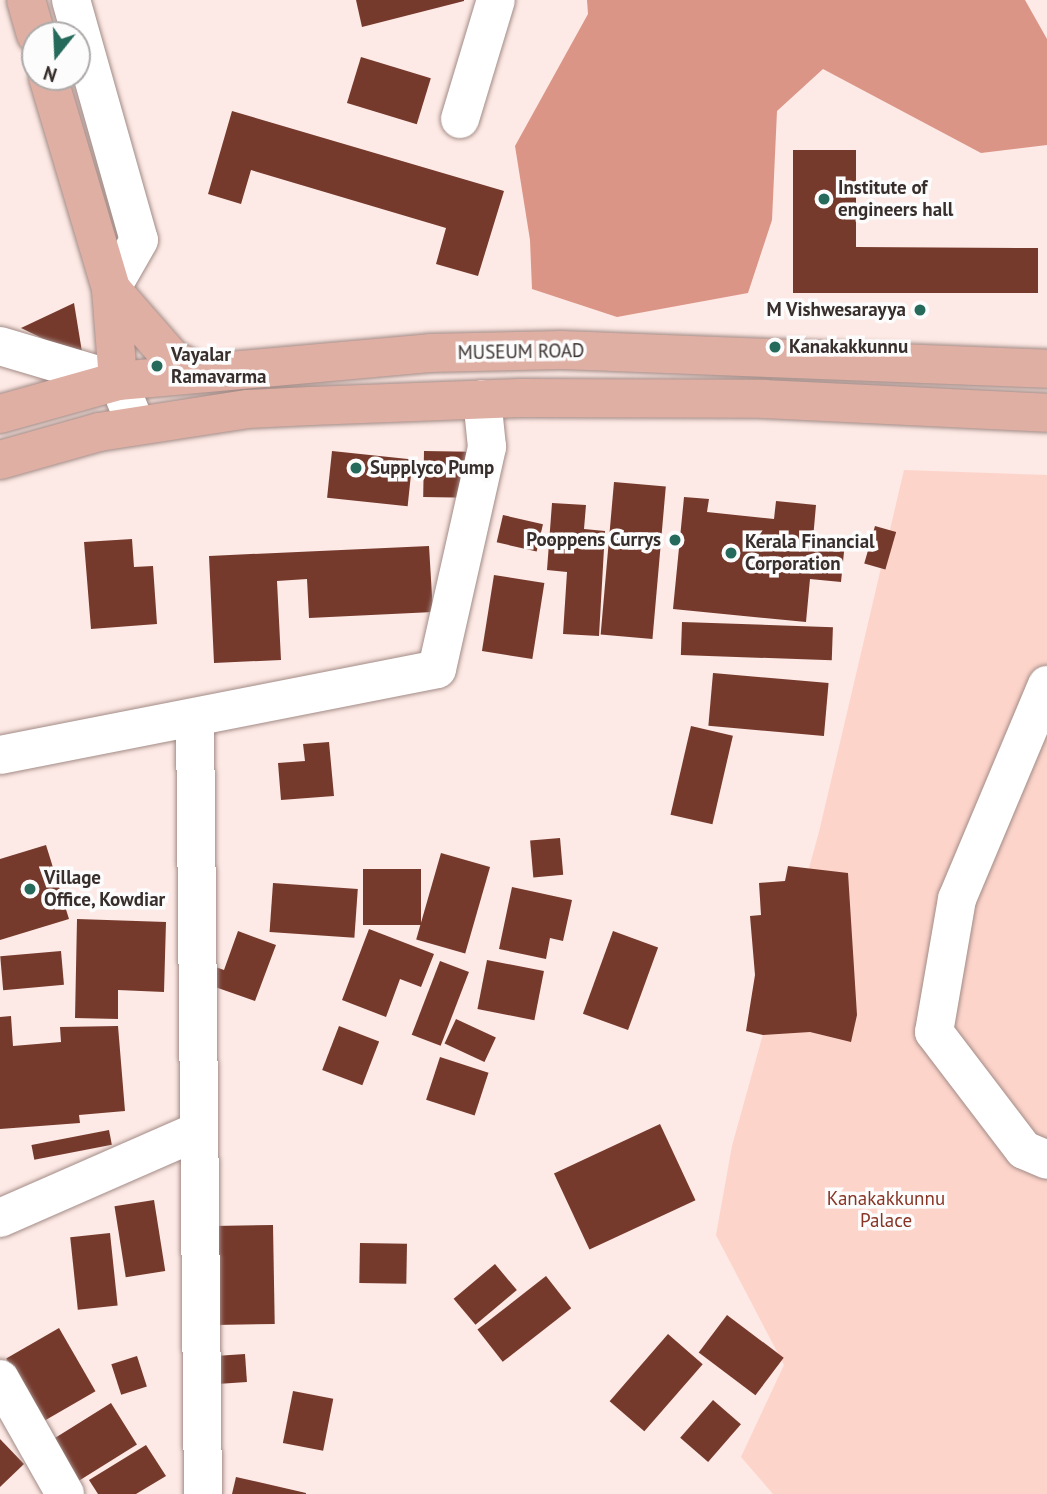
<!DOCTYPE html>
<html>
<head>
<meta charset="utf-8">
<style>
	body { margin:0 }
	#map { position:relative; width:1047px; height:1494px; overflow:hidden; background:#fde9e5; font-family:"PT Sans",sans-serif }
	div>[style] { position:absolute }
	.green>* { inset:0; background:#fdd4ca }
	.forest>* { inset:0; background:#da9586 }
	.building>* { inset:0; background:#763a2d; transform-origin:0 0 }
	.roads { filter:drop-shadow(0 0 2px #a28b86) drop-shadow(0 0 2px #a28b86) }
	.minor>* { height:38px; margin:-19px; padding:0 19px; transform-origin:19px; border-radius:19px; background:#fff }
	.major>* { height:38px; margin:-19px; padding:0 19px; transform-origin:19px; border-radius:19px; background:#dfafa4 }
	.dots>* { width:19px; height:19px; translate:-50% -50%; box-sizing:border-box; border:4px solid #fcfcfc; border-radius:50% }
	span { translate:-50% -50%; white-space:nowrap; text-align:center; line-height:1.15; -webkit-text-stroke:7px #fcfcfc; paint-order:stroke }
	.poi-label { font-size:19px; color:#382f2d; font-weight:700 }
	.left { translate:0 -50%; text-align:left }
	.right { translate:-100% -50%; text-align:right }
	.street-label { font-size:19px; color:#382f2d }
	.park-label { font-size:19px; color:#873424 }
	.north { position:absolute; left:21px; top:21px; width:70px; height:70px; box-sizing:border-box; background:#fcfcfc; border:2px solid #aeaaa9; border-radius:50%; rotate:198deg; font-size:19px; font-weight:700; line-height:28px; text-align:center; color:#382f2d }
	.north::after { content:''; display:block; margin:auto; width:24px; height:32px; background:#266a5c; clip-path:polygon(50% 0,100% 100%,50% 72%,0 100%) }
</style>
</head>
<body>
<div id="map">
	<div class="green">
		<div style="clip-path:polygon(904px 470px,1047px 475px,1047px 1494px,773px 1494px,741px 1457px,784px 1365px,716px 1235px,732px 1146px,819px 832px)"></div>
	</div>
	<div class="forest">
		<div style="clip-path:polygon(587px 0,1025px 0,1047px 39px,1047px 145px,981px 153px,823px 69px,777px 111px,772px 220px,748px 293px,617px 317px,532px 289px,530px 240px,515px 146px,588px 14px)"></div>
	</div>
	<div class="building">
		<div style="clip-path:polygon(356px 0,464px 0,464px 1px,362px 27px)"></div>
		<div style="left:361px;top:57px;width:73px;height:48px;rotate:17deg"></div>
		<div style="clip-path:polygon(232px 111px,504px 191px,478px 276px,436px 264px,446px 228px,251px 170px,241px 204px,208px 194px)"></div>
		<div style="clip-path:polygon(793px 150px,856px 150px,856px 247px,1038px 248px,1038px 293px,793px 293px)"></div>
		<div style="clip-path:polygon(74px 303px,83px 358px,21px 328px)"></div>
		<div style="left:332px;top:451px;width:81px;height:47px;rotate:6deg"></div>
		<div style="left:424px;top:451px;width:46px;height:46px;rotate:1deg"></div>
		<div style="left:614px;top:482px;width:52px;height:153px;rotate:5deg"></div>
		<div style="clip-path:polygon(684px 497px,709px 499px,707px 512px,774px 519px,776px 501px,816px 505px,813px 539px,845px 542px,841px 582px,810px 579px,806px 622px,673px 609px)"></div>
		<div style="clip-path:polygon(552px 503px,586px 505px,584px 529px,605px 531px,599px 636px,563px 634px,567px 572px,547px 570px)"></div>
		<div style="left:503px;top:515px;width:41px;height:28px;rotate:13deg"></div>
		<div style="left:875px;top:526px;width:22px;height:39px;rotate:16deg"></div>
		<div style="clip-path:polygon(132px 539px,134px 567px,153px 566px,157px 624px,91px 629px,84px 542px)"></div>
		<div style="clip-path:polygon(429px 546px,433px 612px,309px 618px,307px 579px,277px 581px,281px 660px,214px 663px,209px 556px)"></div>
		<div style="left:494px;top:575px;width:51px;height:77px;rotate:9deg"></div>
		<div style="left:682px;top:622px;width:151px;height:33px;rotate:2deg"></div>
		<div style="left:713px;top:673px;width:116px;height:53px;rotate:5deg"></div>
		<div style="left:691px;top:726px;width:43px;height:91px;rotate:13deg"></div>
		<div style="clip-path:polygon(329px 742px,334px 796px,281px 800px,278px 763px,305px 761px,303px 744px)"></div>
		<div style="left:560px;top:838px;width:37px;height:30px;rotate:85deg"></div>
		<div style="clip-path:polygon(46px 845px,69px 919px,0 940px,0 859px)"></div>
		<div style="left:441px;top:853px;width:51px;height:90px;rotate:16deg"></div>
		<div style="clip-path:polygon(788px 866px,848px 873px,857px 1015px,851px 1042px,810px 1032px,763px 1035px,746px 1031px,755px 975px,750px 916px,761px 915px,759px 883px,785px 881px)"></div>
		<div style="left:363px;top:869px;width:58px;height:56px"></div>
		<div style="left:273px;top:883px;width:85px;height:49px;rotate:4deg"></div>
		<div style="clip-path:polygon(512px 887px,572px 900px,563px 941px,550px 938px,546px 959px,499px 949px)"></div>
		<div style="clip-path:polygon(77px 919px,166px 922px,164px 992px,118px 990px,118px 1019px,75px 1018px)"></div>
		<div style="clip-path:polygon(369px 929px,434px 954px,421px 987px,400px 979px,386px 1017px,342px 1000px)"></div>
		<div style="clip-path:polygon(238px 931px,276px 945px,255px 1001px,198px 981px,204px 963px,224px 970px)"></div>
		<div style="left:613px;top:931px;width:48px;height:88px;rotate:20deg"></div>
		<div style="left:61px;top:951px;width:34px;height:61px;rotate:85deg"></div>
		<div style="left:487px;top:960px;width:58px;height:50px;rotate:11deg"></div>
		<div style="left:440px;top:961px;width:31px;height:79px;rotate:21deg"></div>
		<div style="clip-path:polygon(11px 1016px,13px 1046px,61px 1042px,60px 1027px,118px 1026px,125px 1111px,79px 1115px,80px 1123px,0 1129px,0 1017px)"></div>
		<div style="left:456px;top:1019px;width:44px;height:27px;rotate:25deg"></div>
		<div style="left:339px;top:1026px;width:43px;height:47px;rotate:21deg"></div>
		<div style="left:440px;top:1057px;width:51px;height:45px;rotate:18deg"></div>
		<div style="left:660px;top:1124px;width:84px;height:117px;rotate:65deg"></div>
		<div style="left:109px;top:1130px;width:15px;height:79px;rotate:79deg"></div>
		<div style="left:154px;top:1200px;width:72px;height:40px;rotate:81deg"></div>
		<div style="left:273px;top:1225px;width:99px;height:60px;rotate:89deg"></div>
		<div style="left:110px;top:1233px;width:73px;height:40px;rotate:84deg"></div>
		<div style="left:360px;top:1243px;width:47px;height:40px;rotate:1deg"></div>
		<div style="left:495px;top:1264px;width:34px;height:54px;rotate:50deg"></div>
		<div style="left:546px;top:1276px;width:41px;height:87px;rotate:52deg"></div>
		<div style="left:727px;top:1315px;width:71px;height:47px;rotate:37deg"></div>
		<div style="left:59px;top:1328px;width:73px;height:61px;rotate:60deg"></div>
		<div style="left:668px;top:1334px;width:46px;height:89px;rotate:41deg"></div>
		<div style="left:245px;top:1354px;width:28px;height:26px;rotate:86deg"></div>
		<div style="left:137px;top:1356px;width:32px;height:27px;rotate:72deg"></div>
		<div style="left:293px;top:1391px;width:41px;height:53px;rotate:11deg"></div>
		<div style="left:713px;top:1400px;width:37px;height:50px;rotate:41deg"></div>
		<div style="left:111px;top:1403px;width:49px;height:84px;rotate:58deg"></div>
		<div style="clip-path:polygon(0 1439px,24px 1464px,0 1487px)"></div>
		<div style="clip-path:polygon(146px 1445px,166px 1476px,136px 1494px,98px 1494px,89px 1480px)"></div>
		<div style="clip-path:polygon(236px 1477px,306px 1493px,306px 1494px,232px 1494px)"></div>
	</div>
	<div class="roads">
		<div class="minor">
			<div style="left:71px;top:0;width:249px;rotate:74.2deg"></div>
			<div style="left:139px;top:240px;width:56px;rotate:119.7deg"></div>
			<div style="left:460px;top:119px;width:124px;rotate:-73.2deg"></div>
			<div style="left:0;top:346px;width:123px;rotate:16.5deg"></div>
			<div style="left:118px;top:381px;width:48px;rotate:68.2deg"></div>
			<div style="left:1047px;top:685px;width:232px;rotate:112.8deg"></div>
			<div style="left:957px;top:899px;width:135px;rotate:99.8deg"></div>
			<div style="left:934px;top:1032px;width:148px;rotate:52.7deg"></div>
			<div style="left:1024px;top:1150px;width:25px;rotate:23deg"></div>
			<div style="left:195px;top:720px;width:774px;rotate:89.41deg"></div>
			<div style="left:0;top:755px;width:445px;rotate:-11.1deg"></div>
			<div style="left:437px;top:669px;width:228px;rotate:-77.3deg"></div>
			<div style="left:487px;top:447px;width:48px;rotate:-95.9deg"></div>
			<div style="left:0;top:1218px;width:216px;rotate:-23.7deg"></div>
			<div style="left:0;top:1379px;width:132px;rotate:60.5deg"></div>
		</div>
		<div class="major">
			<div style="left:26px;top:0;width:36px;rotate:74deg"></div>
			<div style="left:48px;top:77px;width:221px;rotate:73.4deg"></div>
			<div style="left:111px;top:289px;width:92px;rotate:85.6deg"></div>
			<div style="left:111px;top:289px;width:93px;rotate:48.9deg"></div>
			<div style="left:172px;top:359px;width:28px;rotate:27deg"></div>
			<div style="left:0;top:414px;width:123px;rotate:-15.6deg"></div>
			<div style="left:118px;top:381px;width:313px;rotate:-5.1deg"></div>
			<div style="left:430px;top:353px;width:131px;rotate:-1.3deg"></div>
			<div style="left:561px;top:350px;width:486px;rotate:2.2deg"></div>
			<div style="left:0;top:460px;width:103px;rotate:-15.8deg"></div>
			<div style="left:99px;top:432px;width:151px;rotate:-8.8deg"></div>
			<div style="left:248px;top:409px;width:63px;rotate:-2.7deg"></div>
			<div style="left:311px;top:406px;width:209px;rotate:-2.2deg"></div>
			<div style="left:520px;top:398px;width:244px;rotate:0.2deg"></div>
			<div style="left:764px;top:399px;width:283px;rotate:2.8deg"></div>
		</div>
	</div>
	<div class="dots">
		<div style="left:824px;top:199px;background:#266a5c"></div>
		<div style="left:920px;top:310px;background:#266a5c"></div>
		<div style="left:775px;top:347px;background:#266a5c"></div>
		<div style="left:157px;top:366px;background:#266a5c"></div>
		<div style="left:356px;top:468px;background:#266a5c"></div>
		<div style="left:675px;top:540px;background:#266a5c"></div>
		<div style="left:731px;top:553px;background:#266a5c"></div>
		<div style="left:30px;top:889px;background:#266a5c"></div>
	</div>
	<div class="poi-label">
		<span class="left" style="left:838px;top:199px">Institute of<br>engineers hall</span>
		<span class="right" style="left:906px;top:310px">M Vishwesarayya</span>
		<span class="left" style="left:789px;top:347px">Kanakakkunnu</span>
		<span class="left" style="left:171px;top:366px">Vayalar<br>Ramavarma</span>
		<span class="left" style="left:370px;top:468px">Supplyco Pump</span>
		<span class="right" style="left:661px;top:540px">Pooppens Currys</span>
		<span class="left" style="left:745px;top:553px">Kerala Financial<br>Corporation</span>
		<span class="left" style="left:44px;top:889px">Village<br>Office, Kowdiar</span>
	</div>
	<div class="street-label">
		<span style="left:521px;top:352px;rotate:-1deg">MUSEUM ROAD</span>
	</div>
	<div class="park-label">
		<span style="left:886px;top:1210px">Kanakakkunnu<br>Palace</span>
	</div>
	<div class="north">N</div>
</div>
</body>
</html>
